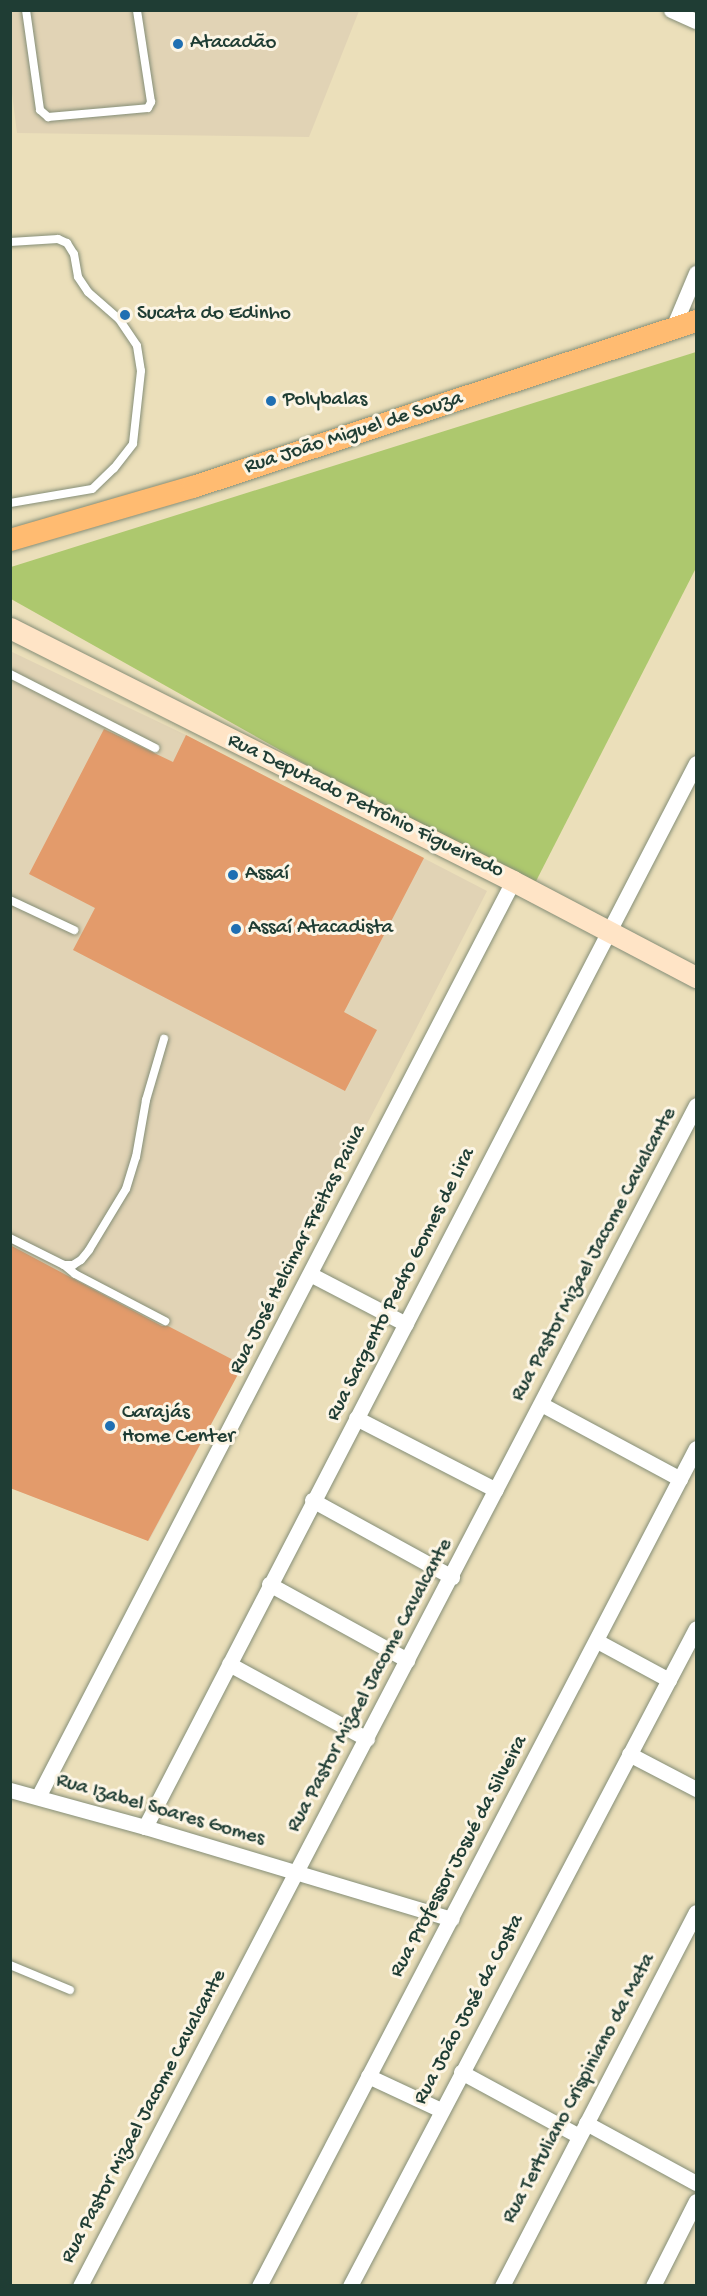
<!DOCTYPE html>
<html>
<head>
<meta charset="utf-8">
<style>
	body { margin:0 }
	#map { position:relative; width:707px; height:2296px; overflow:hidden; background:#ebdfba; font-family:"Gochi Hand",sans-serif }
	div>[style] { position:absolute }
	.built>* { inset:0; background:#e1d3b5 }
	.green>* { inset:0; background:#adc86e }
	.building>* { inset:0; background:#e39b6b }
	.roads { filter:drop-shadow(0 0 2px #858e77) drop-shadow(0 0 2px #858e77) }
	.lane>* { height:8px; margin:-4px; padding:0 4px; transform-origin:4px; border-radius:4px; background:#fff }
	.street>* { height:15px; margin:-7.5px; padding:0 7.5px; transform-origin:7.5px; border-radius:7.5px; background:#fff }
	.secondary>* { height:21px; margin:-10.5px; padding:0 10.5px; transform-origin:10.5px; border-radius:10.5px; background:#ffe4c6 }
	.primary>* { height:22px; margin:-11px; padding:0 11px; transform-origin:11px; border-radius:11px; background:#ffbb71 }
	.dots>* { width:16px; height:16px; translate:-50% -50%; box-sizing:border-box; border:3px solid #fcf5e5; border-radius:50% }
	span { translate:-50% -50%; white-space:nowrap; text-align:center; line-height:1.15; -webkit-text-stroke:6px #fcf5e5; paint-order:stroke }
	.poi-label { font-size:21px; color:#1f3d34 }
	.left { translate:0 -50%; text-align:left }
	.street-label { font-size:21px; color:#1f3d34 }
	.frame { position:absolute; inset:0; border:12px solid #1f3d34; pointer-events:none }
</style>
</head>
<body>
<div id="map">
	<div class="built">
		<div style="clip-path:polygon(10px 11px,359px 11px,309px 137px,17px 133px,10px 78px)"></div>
		<div style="clip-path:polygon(10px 651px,186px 735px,487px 891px,243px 1365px,149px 1541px,11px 1488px)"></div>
	</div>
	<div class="green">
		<div style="clip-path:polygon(696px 352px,696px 568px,531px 891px,11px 599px,11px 567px)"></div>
	</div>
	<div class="building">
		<div style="clip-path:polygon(104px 729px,173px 762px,186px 735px,424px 858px,344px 1012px,377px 1030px,345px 1091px,73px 950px,95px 908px,29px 874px)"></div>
		<div style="clip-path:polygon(10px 1245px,162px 1326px,168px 1326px,243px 1365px,148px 1541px,10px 1488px)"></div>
	</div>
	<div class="roads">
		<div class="lane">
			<div style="left:26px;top:10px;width:101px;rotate:82deg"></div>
			<div style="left:40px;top:110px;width:11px;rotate:41deg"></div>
			<div style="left:48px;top:117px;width:100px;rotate:-5.1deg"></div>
			<div style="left:148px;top:108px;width:7px;rotate:-63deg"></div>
			<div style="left:151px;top:102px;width:93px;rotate:-98.7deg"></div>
			<div style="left:10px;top:242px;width:48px;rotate:-3.6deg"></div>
			<div style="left:58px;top:239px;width:10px;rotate:24deg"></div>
			<div style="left:67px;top:243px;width:13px;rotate:58deg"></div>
			<div style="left:74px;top:254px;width:23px;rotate:80deg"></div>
			<div style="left:78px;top:277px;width:18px;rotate:56deg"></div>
			<div style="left:88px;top:292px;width:41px;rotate:41.1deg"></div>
			<div style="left:119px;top:319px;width:32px;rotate:56deg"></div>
			<div style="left:137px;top:346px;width:25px;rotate:81deg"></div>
			<div style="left:141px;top:371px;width:73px;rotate:96.3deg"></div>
			<div style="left:133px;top:444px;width:31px;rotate:128deg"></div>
			<div style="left:114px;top:468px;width:30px;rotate:136deg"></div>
			<div style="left:92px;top:489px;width:83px;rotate:170.3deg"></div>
			<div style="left:10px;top:674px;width:163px;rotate:27deg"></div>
			<div style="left:10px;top:900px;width:71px;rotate:25.1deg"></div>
			<div style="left:10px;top:1238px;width:60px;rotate:26.6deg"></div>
			<div style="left:64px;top:1265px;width:9px"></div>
			<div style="left:73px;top:1265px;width:9px;rotate:-32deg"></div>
			<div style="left:81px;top:1260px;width:13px;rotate:-51deg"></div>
			<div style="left:89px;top:1250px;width:71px;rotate:-58.8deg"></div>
			<div style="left:126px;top:1189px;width:34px;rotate:-73deg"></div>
			<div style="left:136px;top:1157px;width:58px;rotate:-80deg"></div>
			<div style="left:146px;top:1100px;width:64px;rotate:-73.6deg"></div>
			<div style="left:64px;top:1265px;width:14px;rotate:39deg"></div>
			<div style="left:75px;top:1274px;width:102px;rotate:27.6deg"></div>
			<div style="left:10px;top:1965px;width:65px;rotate:22.6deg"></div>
		</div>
		<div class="street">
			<div style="left:671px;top:10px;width:27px;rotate:24deg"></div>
			<div style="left:672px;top:330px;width:62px;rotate:-67.2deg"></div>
			<div style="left:310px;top:1274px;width:108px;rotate:27.5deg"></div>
			<div style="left:541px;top:1404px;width:158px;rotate:28.3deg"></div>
			<div style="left:356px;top:1418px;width:157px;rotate:27.2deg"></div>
			<div style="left:312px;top:1500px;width:160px;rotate:28.8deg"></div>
			<div style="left:269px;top:1584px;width:158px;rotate:28.8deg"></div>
			<div style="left:597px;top:1641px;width:82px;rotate:28.4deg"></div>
			<div style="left:229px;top:1664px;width:157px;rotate:28.5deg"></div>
			<div style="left:629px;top:1754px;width:76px;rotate:27.6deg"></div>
			<div style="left:10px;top:1790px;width:140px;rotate:15.3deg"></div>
			<div style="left:145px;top:1827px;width:320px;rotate:16.7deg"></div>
			<div style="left:38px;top:1797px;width:1032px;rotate:-62.59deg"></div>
			<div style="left:145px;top:1827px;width:1198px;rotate:-62.62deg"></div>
			<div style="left:461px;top:2072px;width:134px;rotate:28.5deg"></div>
			<div style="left:368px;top:2076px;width:81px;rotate:25deg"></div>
			<div style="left:586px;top:2123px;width:125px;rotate:28.6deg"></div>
			<div style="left:80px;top:2286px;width:1332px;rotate:-62.45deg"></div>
			<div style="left:259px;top:2286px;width:945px;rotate:-62.46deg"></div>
			<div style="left:350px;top:2286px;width:743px;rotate:-62.26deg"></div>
			<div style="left:502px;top:2286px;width:421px;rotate:-62.6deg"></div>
			<div style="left:653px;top:2286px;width:95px;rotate:-63.2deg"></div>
		</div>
		<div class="secondary">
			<div style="left:10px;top:628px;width:563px;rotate:26.7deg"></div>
			<div style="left:513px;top:881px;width:207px;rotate:27.7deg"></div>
		</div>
		<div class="primary">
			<div style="left:10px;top:540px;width:191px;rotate:-16.2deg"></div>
			<div style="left:193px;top:487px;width:530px;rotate:-18.26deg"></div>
		</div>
	</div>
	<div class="dots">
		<div style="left:178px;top:44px;background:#1f6fb2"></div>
		<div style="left:125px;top:315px;background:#1f6fb2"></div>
		<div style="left:271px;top:401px;background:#1f6fb2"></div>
		<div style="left:233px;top:875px;background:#1f6fb2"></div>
		<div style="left:236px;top:929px;background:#1f6fb2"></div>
		<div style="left:110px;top:1426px;background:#1f6fb2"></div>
	</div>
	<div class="poi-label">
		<span class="left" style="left:190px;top:44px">Atacadão</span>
		<span class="left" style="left:137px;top:315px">Sucata do Edinho</span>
		<span class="left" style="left:283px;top:401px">Polybalas</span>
		<span class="left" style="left:245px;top:875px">Assaí</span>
		<span class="left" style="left:248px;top:929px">Assaí Atacadista</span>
		<span class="left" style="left:122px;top:1426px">Carajás<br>Home Center</span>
	</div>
	<div class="street-label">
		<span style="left:354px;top:434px;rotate:-18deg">Rua João Miguel de Souza</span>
		<span style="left:365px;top:807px;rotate:26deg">Rua Deputado Petrônio Figueiredo</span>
		<span style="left:299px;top:1250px;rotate:-63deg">Rua José Helcimar Freitas Paiva</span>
		<span style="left:595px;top:1255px;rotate:-62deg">Rua Pastor Mizael Jacome Cavalcante</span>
		<span style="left:402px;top:1285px;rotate:-63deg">Rua Sargento Pedro Gomes de Lira</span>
		<span style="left:371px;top:1686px;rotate:-62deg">Rua Pastor Mizael Jacome Cavalcante</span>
		<span style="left:160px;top:1811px;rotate:16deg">Rua Izabel Soares Gomes</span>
		<span style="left:460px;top:1857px;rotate:-62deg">Rua Professor Josué da Silveira</span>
		<span style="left:470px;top:2010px;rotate:-62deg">Rua João José da Costa</span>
		<span style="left:580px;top:2089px;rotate:-62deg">Rua Tertuliano Crispiniano da Mata</span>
		<span style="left:145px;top:2117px;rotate:-62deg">Rua Pastor Mizael Jacome Cavalcante</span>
	</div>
	<div class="frame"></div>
</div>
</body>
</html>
